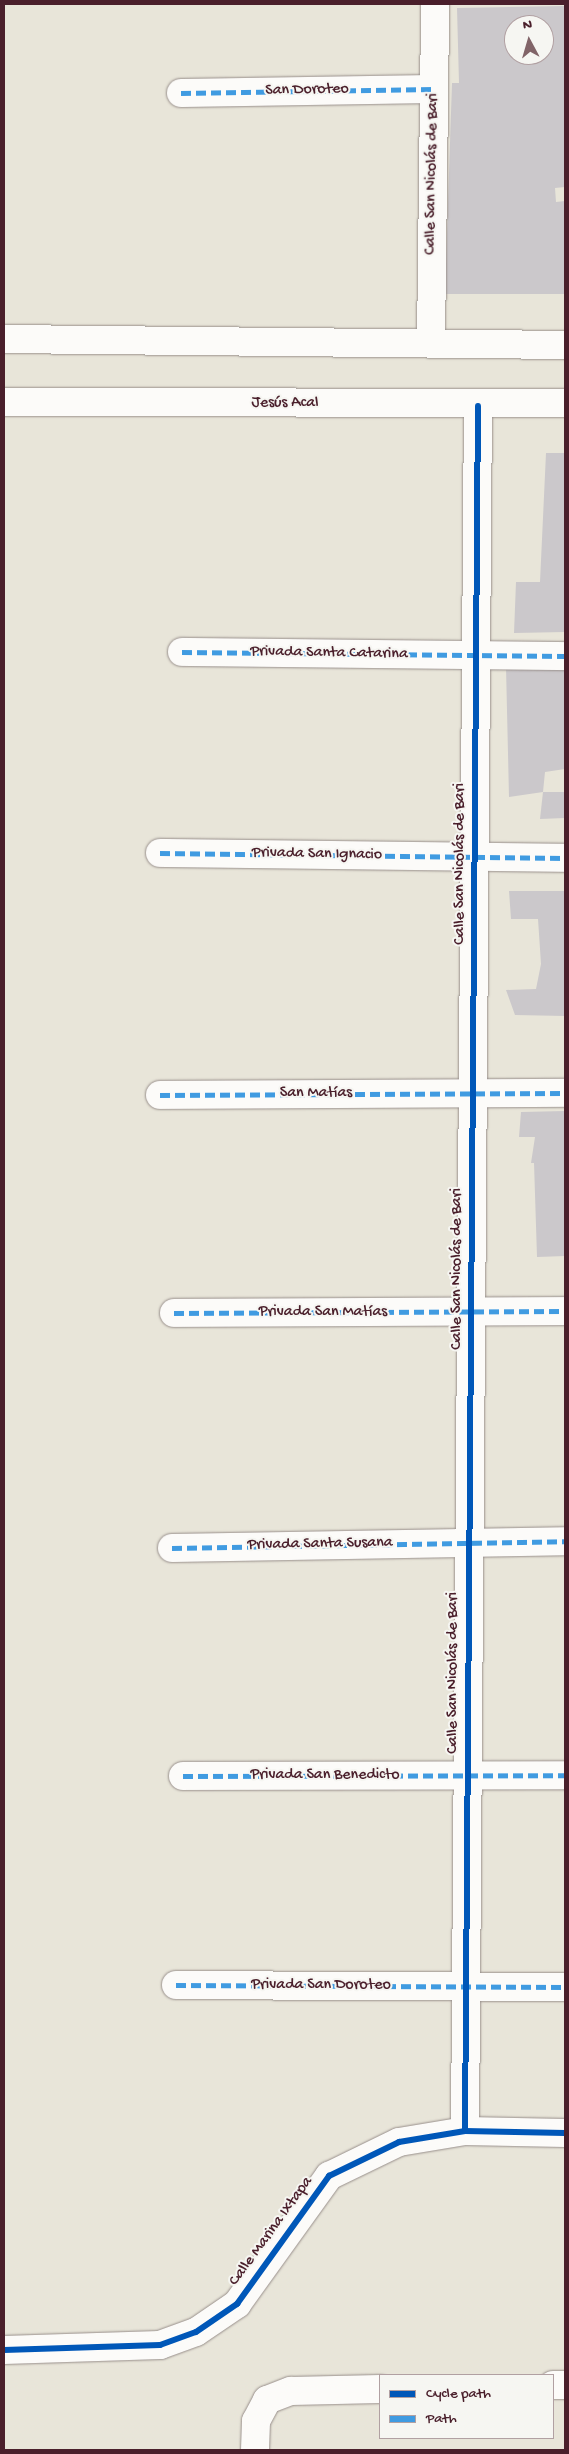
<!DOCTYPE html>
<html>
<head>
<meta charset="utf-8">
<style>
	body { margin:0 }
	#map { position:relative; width:569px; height:2454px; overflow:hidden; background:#e8e5d9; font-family:"Gochi Hand",sans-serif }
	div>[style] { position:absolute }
	.building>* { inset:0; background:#cbc8cb }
	.roads { filter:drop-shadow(0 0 1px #988f8b) drop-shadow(0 0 1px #988f8b) }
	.street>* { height:28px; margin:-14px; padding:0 14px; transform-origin:14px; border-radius:14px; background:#fcfbf9 }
	.secondary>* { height:28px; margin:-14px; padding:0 14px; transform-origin:14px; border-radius:14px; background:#fcfbf9 }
	.quiet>* { height:5px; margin-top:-2.5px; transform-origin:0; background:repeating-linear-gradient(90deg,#409be1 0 10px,transparent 0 15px) }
	.cycleway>* { height:6px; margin:-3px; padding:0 3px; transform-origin:3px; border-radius:3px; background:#0057b8 }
	span { translate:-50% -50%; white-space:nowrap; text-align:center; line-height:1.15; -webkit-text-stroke:4px #f6f6f2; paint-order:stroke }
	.street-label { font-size:16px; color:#4a1f2b }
	.frame { position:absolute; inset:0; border:5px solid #4a1f2b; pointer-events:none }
	.legend { position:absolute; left:379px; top:2374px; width:175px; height:65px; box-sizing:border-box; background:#f6f6f2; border:1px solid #b1a0a2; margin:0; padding:6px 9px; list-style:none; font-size:15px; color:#4a1f2b }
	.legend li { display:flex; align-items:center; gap:10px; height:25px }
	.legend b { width:25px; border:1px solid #b1a0a2 }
	.north { position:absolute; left:504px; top:15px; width:50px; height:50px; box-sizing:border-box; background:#f6f6f2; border:1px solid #b1a0a2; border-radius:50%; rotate:354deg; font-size:14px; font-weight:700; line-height:20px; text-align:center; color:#4a1f2b }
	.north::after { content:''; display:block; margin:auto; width:18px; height:22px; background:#816468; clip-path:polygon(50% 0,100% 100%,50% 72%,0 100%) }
</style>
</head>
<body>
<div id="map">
	<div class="building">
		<div style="clip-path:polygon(evenodd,565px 6px,565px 187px,555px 188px,556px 202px,565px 201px,565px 294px,445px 294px,452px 83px,459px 83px,457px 8px,565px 6px,514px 25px,544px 25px,544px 55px,514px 55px,514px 25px)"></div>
		<div style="clip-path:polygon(546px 453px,565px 453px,565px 632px,514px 633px,516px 582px,540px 582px)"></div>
		<div style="clip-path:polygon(506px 667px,565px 667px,565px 769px,545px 772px,543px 792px,509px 797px)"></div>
		<div style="clip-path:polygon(543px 792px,565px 792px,565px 818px,540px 819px)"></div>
		<div style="clip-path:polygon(509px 891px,565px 891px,565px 1016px,515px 1015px,506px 990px,536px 989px,541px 964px,538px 919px,511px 919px)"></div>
		<div style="clip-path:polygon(565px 1111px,565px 1256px,537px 1257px,534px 1163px,531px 1163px,535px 1137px,519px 1137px,521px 1112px)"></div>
	</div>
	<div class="roads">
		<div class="street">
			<div style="left:181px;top:93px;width:253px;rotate:-0.9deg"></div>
			<div style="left:431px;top:343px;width:339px;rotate:-89.3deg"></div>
			<div style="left:182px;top:652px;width:383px;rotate:0.6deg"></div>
			<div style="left:160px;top:853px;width:405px;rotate:0.7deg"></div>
			<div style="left:160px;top:1095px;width:405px;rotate:-0.3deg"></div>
			<div style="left:174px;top:1313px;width:391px;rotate:-0.3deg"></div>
			<div style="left:172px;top:1548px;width:393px;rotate:-1deg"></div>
			<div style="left:183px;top:1776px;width:382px;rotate:-0.1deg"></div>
			<div style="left:176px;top:1985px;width:389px;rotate:0.3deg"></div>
			<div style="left:465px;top:2131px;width:1725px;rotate:-89.57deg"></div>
			<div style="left:4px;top:2350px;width:156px;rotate:-1.8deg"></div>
			<div style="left:160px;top:2345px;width:38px;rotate:-20deg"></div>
			<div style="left:196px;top:2332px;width:50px;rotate:-34.3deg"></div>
			<div style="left:237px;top:2304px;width:158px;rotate:-54.3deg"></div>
			<div style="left:329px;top:2176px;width:78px;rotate:-25.9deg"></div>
			<div style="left:399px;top:2142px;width:67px;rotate:-9.5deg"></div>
			<div style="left:465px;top:2131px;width:100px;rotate:1.1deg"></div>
			<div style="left:553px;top:2385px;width:12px"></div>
			<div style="left:255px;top:2450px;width:29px;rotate:-88deg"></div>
			<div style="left:256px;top:2421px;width:24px;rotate:-62deg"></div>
			<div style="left:267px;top:2400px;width:26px;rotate:-21deg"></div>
			<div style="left:291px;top:2391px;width:89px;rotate:-1.3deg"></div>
		</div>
		<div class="secondary">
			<div style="left:4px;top:339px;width:561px;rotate:0.61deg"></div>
			<div style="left:4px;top:402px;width:561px;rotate:0.1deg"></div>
		</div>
	</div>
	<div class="quiet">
		<div style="left:181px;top:93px;width:253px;rotate:-0.9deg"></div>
		<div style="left:182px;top:652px;width:383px;rotate:0.6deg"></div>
		<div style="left:160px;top:853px;width:405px;rotate:0.7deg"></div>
		<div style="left:160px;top:1095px;width:405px;rotate:-0.3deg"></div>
		<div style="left:174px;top:1313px;width:391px;rotate:-0.3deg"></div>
		<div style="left:172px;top:1548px;width:393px;rotate:-1deg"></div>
		<div style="left:183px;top:1776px;width:382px;rotate:-0.1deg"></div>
		<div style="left:176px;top:1985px;width:389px;rotate:0.3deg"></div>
	</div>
	<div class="cycleway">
		<div style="left:465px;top:2131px;width:1725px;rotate:-89.57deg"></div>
		<div style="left:4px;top:2350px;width:156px;rotate:-1.8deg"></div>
		<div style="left:160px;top:2345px;width:38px;rotate:-20deg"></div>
		<div style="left:196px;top:2332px;width:50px;rotate:-34.3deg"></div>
		<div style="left:237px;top:2304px;width:158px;rotate:-54.3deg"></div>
		<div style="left:329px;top:2176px;width:78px;rotate:-25.9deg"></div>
		<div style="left:399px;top:2142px;width:67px;rotate:-9.5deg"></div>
		<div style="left:465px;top:2131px;width:100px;rotate:1.1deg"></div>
	</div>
	<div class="street-label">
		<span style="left:307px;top:91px;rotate:-1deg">San Doroteo</span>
		<span style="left:433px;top:174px;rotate:-89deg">Calle San Nicolás de Bari</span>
		<span style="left:285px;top:404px">Jesús Acal</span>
		<span style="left:329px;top:654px;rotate:1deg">Privada Santa Catarina</span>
		<span style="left:317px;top:855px;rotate:1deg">Privada San Ignacio</span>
		<span style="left:461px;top:864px;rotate:-90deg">Calle San Nicolás de Bari</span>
		<span style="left:316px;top:1094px">San Matías</span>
		<span style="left:458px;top:1269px;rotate:-90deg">Calle San Nicolás de Bari</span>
		<span style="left:323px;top:1313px">Privada San Matías</span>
		<span style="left:320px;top:1545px;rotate:-1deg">Privada Santa Susana</span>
		<span style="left:454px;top:1673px;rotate:-90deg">Calle San Nicolás de Bari</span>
		<span style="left:325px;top:1776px">Privada San Benedicto</span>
		<span style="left:321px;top:1986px">Privada San Doroteo</span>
		<span style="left:272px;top:2232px;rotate:-54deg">Calle Marina Ixtapa</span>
	</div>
	<div class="frame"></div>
	<ul class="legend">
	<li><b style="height:6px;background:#0057b8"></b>Cycle path</li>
	<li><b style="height:6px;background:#409be1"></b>Path</li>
	</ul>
	<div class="north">N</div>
</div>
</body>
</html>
